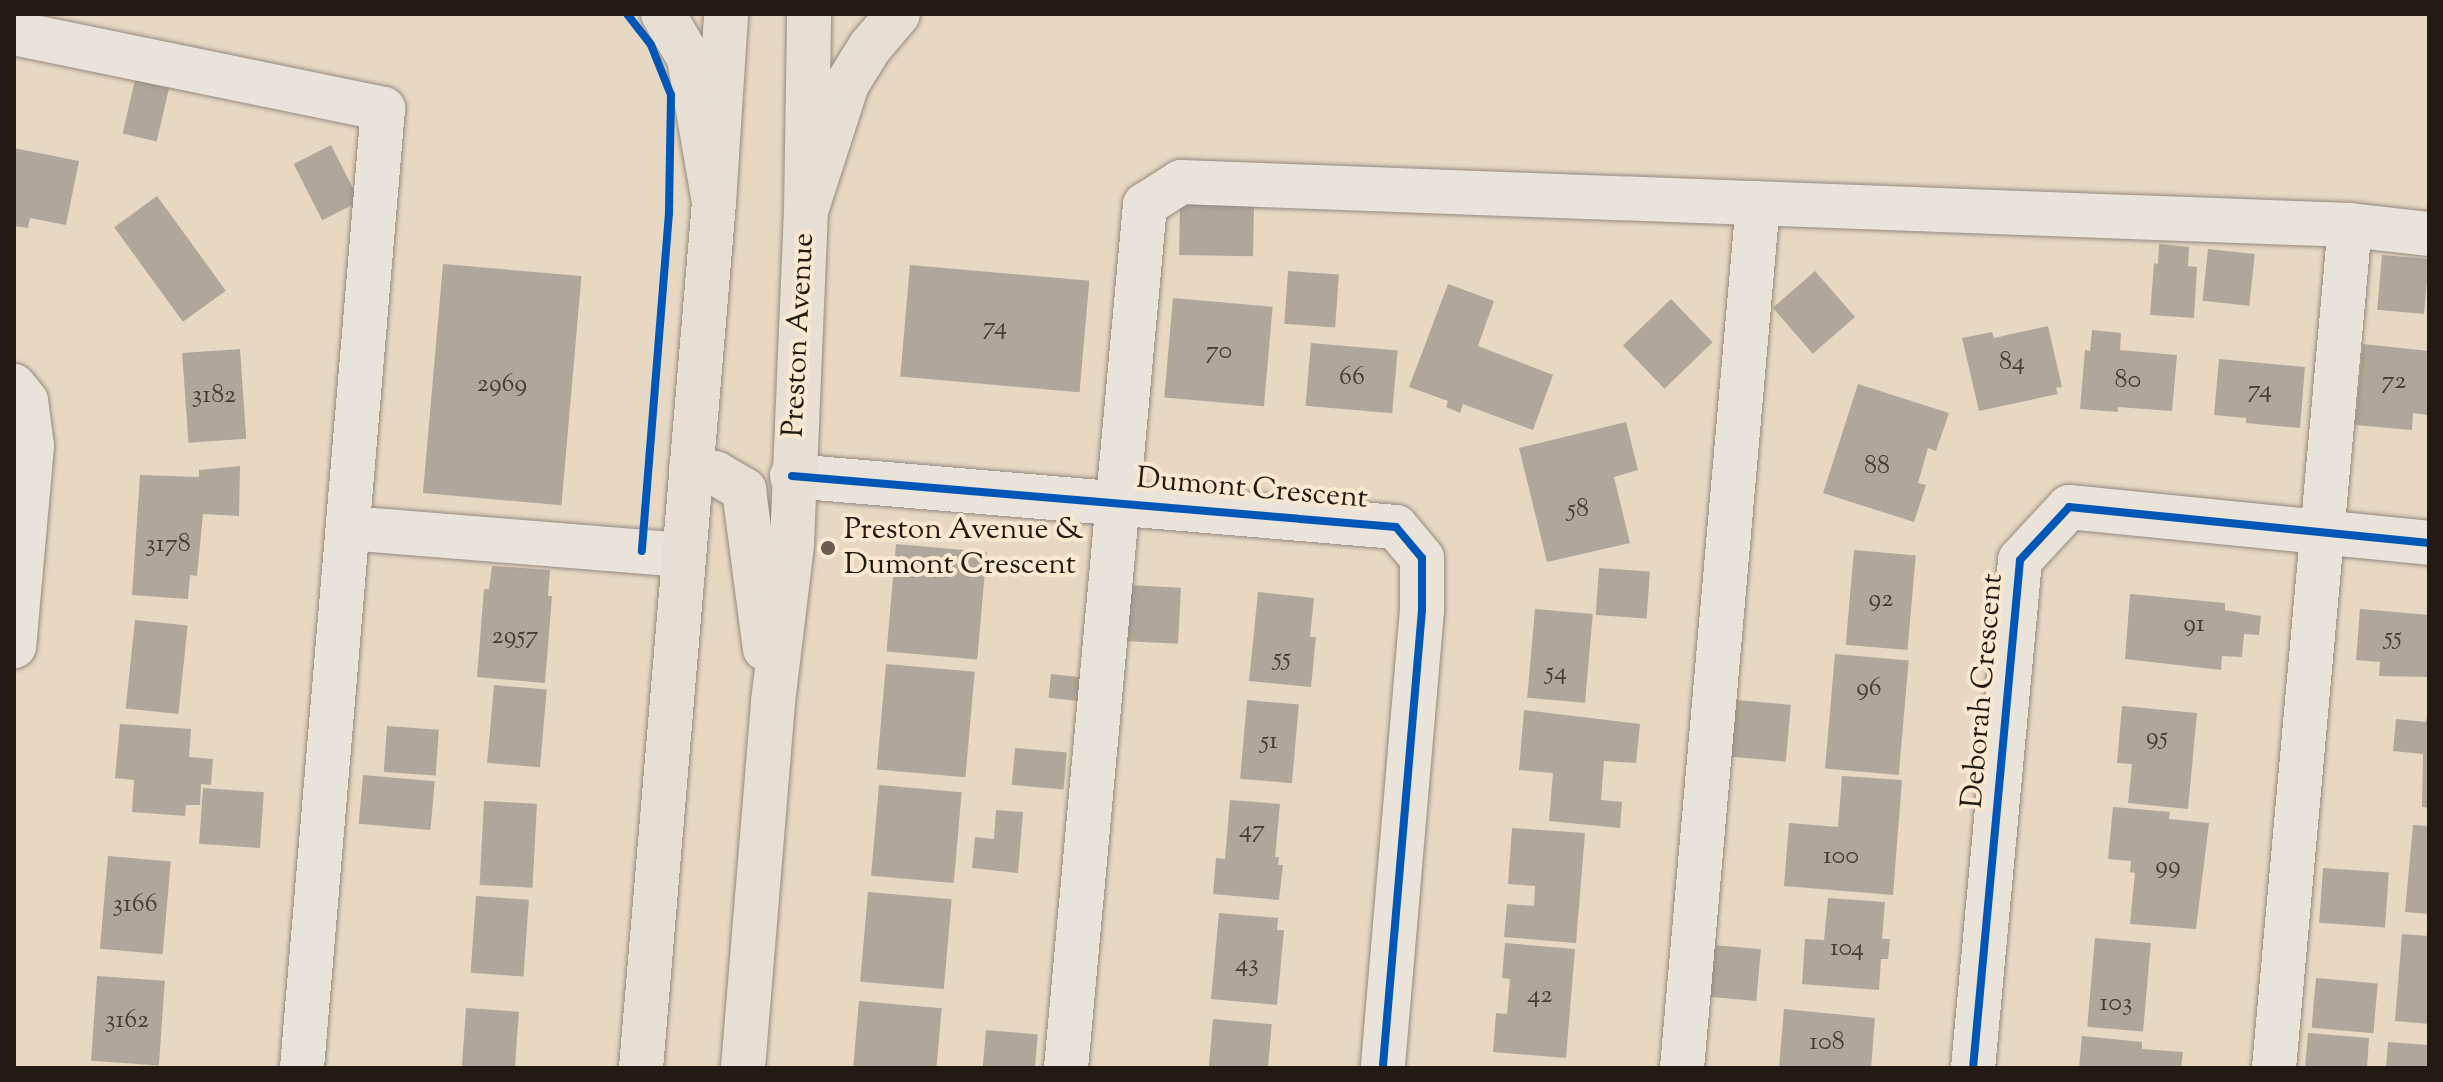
<!DOCTYPE html>
<html>
<head>
<meta charset="utf-8">
<style>
	body { margin:0 }
	#map { position:relative; width:2443px; height:1082px; overflow:hidden; background:#e7d8c4; font-family:"Sorts Mill Goudy",serif }
	div>[style] { position:absolute }
	.building>* { inset:0; background:#b0a699; transform-origin:0 0 }
	.roads { filter:drop-shadow(0 0 2px #938a7e) drop-shadow(0 0 2px #938a7e) }
	.minor>* { height:44px; margin:-22px; padding:0 22px; transform-origin:22px; border-radius:22px; background:#eae3d9 }
	.major>* { height:44px; margin:-22px; padding:0 22px; transform-origin:22px; border-radius:22px; background:#e7dfd3 }
	.highway>* { height:44px; margin:-22px; padding:0 22px; transform-origin:22px; border-radius:22px; background:#e7dfd3 }
	.cycleway>* { height:8px; margin:-4px; padding:0 4px; transform-origin:4px; border-radius:4px; background:#0057b8 }
	.dots>* { width:22px; height:22px; translate:-50% -50%; box-sizing:border-box; border:4px solid #f9e8cf; border-radius:50% }
	span { translate:-50% -50%; white-space:nowrap; text-align:center; line-height:1.15; -webkit-text-stroke:8px #f9e8cf; paint-order:stroke }
	.number-label { font-size:26px; color:#463e34 }
	.number-label span { -webkit-text-stroke-width:0 }
	.street-label { font-size:30px; color:#231b12 }
	.poi-label { font-size:30px; color:#231b12 }
	.left { translate:0 -50%; text-align:left }
	.frame { position:absolute; inset:0; border:16px solid #231b12; pointer-events:none }
</style>
</head>
<body>
<div id="map">
	<div class="building">
		<div style="left:135px;top:80px;width:35px;height:55px;rotate:13deg"></div>
		<div style="left:331px;top:145px;width:63px;height:42px;rotate:63deg"></div>
		<div style="clip-path:polygon(14px 148px,79px 161px,66px 225px,30px 218px,28px 228px,14px 226px)"></div>
		<div style="left:157px;top:196px;width:117px;height:53px;rotate:54deg"></div>
		<div style="left:1180px;top:204px;width:74px;height:51px;rotate:1deg"></div>
		<div style="clip-path:polygon(2159px 244px,2189px 247px,2188px 266px,2197px 267px,2194px 318px,2150px 315px,2154px 263px,2158px 264px)"></div>
		<div style="left:2208px;top:249px;width:47px;height:52px;rotate:6deg"></div>
		<div style="left:2382px;top:255px;width:47px;height:55px;rotate:5deg"></div>
		<div style="left:443px;top:264px;width:139px;height:230px;rotate:5deg"></div>
		<div style="left:910px;top:265px;width:180px;height:112px;rotate:5deg"></div>
		<div style="left:1288px;top:271px;width:51px;height:53px;rotate:4deg"></div>
		<div style="left:1815px;top:271px;width:61px;height:56px;rotate:49deg"></div>
		<div style="clip-path:polygon(1448px 284px,1494px 301px,1478px 346px,1553px 375px,1533px 430px,1463px 404px,1460px 413px,1446px 407px,1448px 401px,1409px 387px)"></div>
		<div style="left:1173px;top:298px;width:100px;height:100px;rotate:5deg"></div>
		<div style="left:1671px;top:299px;width:60px;height:67px;rotate:46deg"></div>
		<div style="clip-path:polygon(2048px 326px,2062px 387px,2056px 388px,2058px 394px,1979px 411px,1962px 338px,1992px 332px,1994px 338px)"></div>
		<div style="clip-path:polygon(2092px 330px,2121px 333px,2120px 350px,2177px 355px,2172px 411px,2118px 407px,2118px 412px,2080px 409px,2085px 350px,2090px 351px)"></div>
		<div style="left:1311px;top:343px;width:87px;height:63px;rotate:5deg"></div>
		<div style="clip-path:polygon(2363px 344px,2429px 351px,2429px 415px,2413px 413px,2412px 430px,2355px 425px)"></div>
		<div style="left:240px;top:349px;width:90px;height:58px;rotate:86deg"></div>
		<div style="clip-path:polygon(2219px 359px,2305px 367px,2300px 428px,2246px 423px,2246px 418px,2214px 415px)"></div>
		<div style="clip-path:polygon(1858px 384px,1949px 413px,1936px 451px,1928px 448px,1918px 483px,1926px 485px,1914px 522px,1823px 493px)"></div>
		<div style="clip-path:polygon(1626px 422px,1638px 470px,1614px 477px,1630px 543px,1547px 562px,1519px 448px)"></div>
		<div style="clip-path:polygon(240px 466px,239px 516px,203px 514px,197px 576px,190px 575px,188px 599px,132px 595px,140px 475px,199px 477px,199px 470px)"></div>
		<div style="left:896px;top:544px;width:91px;height:108px;rotate:5deg"></div>
		<div style="left:1854px;top:550px;width:62px;height:95px;rotate:5deg"></div>
		<div style="clip-path:polygon(492px 566px,550px 570px,548px 596px,552px 596px,545px 683px,477px 677px,484px 589px,489px 589px)"></div>
		<div style="left:1599px;top:568px;width:51px;height:47px;rotate:4deg"></div>
		<div style="left:1127px;top:585px;width:54px;height:56px;rotate:3deg"></div>
		<div style="clip-path:polygon(1258px 592px,1314px 598px,1310px 637px,1316px 637px,1311px 687px,1249px 681px)"></div>
		<div style="clip-path:polygon(2130px 594px,2225px 603px,2225px 610px,2261px 616px,2259px 635px,2244px 634px,2242px 657px,2222px 656px,2221px 670px,2125px 659px)"></div>
		<div style="left:1535px;top:609px;width:58px;height:89px;rotate:5deg"></div>
		<div style="clip-path:polygon(2360px 609px,2429px 615px,2429px 677px,2379px 676px,2380px 662px,2356px 660px)"></div>
		<div style="left:135px;top:620px;width:53px;height:89px;rotate:6deg"></div>
		<div style="left:1835px;top:654px;width:74px;height:115px;rotate:5deg"></div>
		<div style="left:886px;top:664px;width:89px;height:106px;rotate:5deg"></div>
		<div style="left:1051px;top:674px;width:30px;height:24px;rotate:6deg"></div>
		<div style="left:494px;top:685px;width:53px;height:78px;rotate:5deg"></div>
		<div style="left:1247px;top:700px;width:52px;height:79px;rotate:5deg"></div>
		<div style="left:1736px;top:700px;width:55px;height:57px;rotate:5deg"></div>
		<div style="clip-path:polygon(2122px 706px,2197px 713px,2188px 809px,2128px 803px,2132px 764px,2117px 763px)"></div>
		<div style="clip-path:polygon(1524px 710px,1640px 724px,1636px 763px,1604px 761px,1601px 800px,1622px 802px,1620px 828px,1549px 821px,1553px 773px,1519px 770px)"></div>
		<div style="clip-path:polygon(2427px 715px,2429px 715px,2429px 808px,2422px 807px,2423px 754px,2393px 751px,2396px 719px,2426px 722px)"></div>
		<div style="clip-path:polygon(120px 724px,191px 729px,189px 757px,213px 759px,211px 785px,201px 784px,200px 805px,186px 805px,185px 816px,132px 812px,134px 780px,115px 778px)"></div>
		<div style="left:387px;top:726px;width:52px;height:46px;rotate:4deg"></div>
		<div style="left:1015px;top:748px;width:52px;height:37px;rotate:5deg"></div>
		<div style="left:363px;top:775px;width:72px;height:49px;rotate:5deg"></div>
		<div style="clip-path:polygon(1842px 776px,1902px 780px,1893px 895px,1784px 886px,1789px 823px,1838px 827px)"></div>
		<div style="left:879px;top:785px;width:83px;height:91px;rotate:5deg"></div>
		<div style="left:203px;top:788px;width:61px;height:56px;rotate:4deg"></div>
		<div style="clip-path:polygon(1230px 800px,1280px 804px,1275px 857px,1279px 857px,1278px 865px,1283px 865px,1279px 900px,1213px 894px,1216px 858px,1225px 859px)"></div>
		<div style="left:484px;top:801px;width:53px;height:84px;rotate:3deg"></div>
		<div style="clip-path:polygon(2113px 807px,2170px 812px,2169px 819px,2209px 823px,2196px 929px,2130px 924px,2135px 873px,2130px 872px,2131px 861px,2108px 859px)"></div>
		<div style="clip-path:polygon(996px 810px,1023px 812px,1018px 873px,972px 868px,975px 837px,994px 839px)"></div>
		<div style="clip-path:polygon(2413px 825px,2429px 826px,2429px 914px,2405px 912px)"></div>
		<div style="clip-path:polygon(1512px 828px,1585px 833px,1576px 943px,1504px 937px,1507px 904px,1534px 906px,1535px 886px,1508px 884px)"></div>
		<div style="left:108px;top:856px;width:63px;height:93px;rotate:5deg"></div>
		<div style="left:2323px;top:868px;width:66px;height:55px;rotate:4deg"></div>
		<div style="left:868px;top:892px;width:84px;height:90px;rotate:5deg"></div>
		<div style="left:476px;top:896px;width:53px;height:77px;rotate:4deg"></div>
		<div style="clip-path:polygon(1828px 898px,1885px 902px,1882px 939px,1890px 939px,1888px 959px,1881px 959px,1879px 990px,1802px 984px,1805px 939px,1824px 940px)"></div>
		<div style="clip-path:polygon(1219px 913px,1278px 918px,1277px 930px,1284px 930px,1277px 1005px,1211px 999px)"></div>
		<div style="clip-path:polygon(2402px 934px,2429px 936px,2429px 1024px,2395px 1021px)"></div>
		<div style="left:2095px;top:938px;width:56px;height:89px;rotate:5deg"></div>
		<div style="clip-path:polygon(1505px 943px,1575px 949px,1566px 1058px,1493px 1052px,1496px 1013px,1507px 1014px,1510px 979px,1502px 978px)"></div>
		<div style="left:1713px;top:945px;width:48px;height:52px;rotate:5deg"></div>
		<div style="left:97px;top:976px;width:68px;height:85px;rotate:4deg"></div>
		<div style="left:2316px;top:978px;width:62px;height:50px;rotate:5deg"></div>
		<div style="left:859px;top:1001px;width:83px;height:67px;rotate:5deg"></div>
		<div style="left:466px;top:1008px;width:53px;height:60px;rotate:4deg"></div>
		<div style="clip-path:polygon(1784px 1009px,1875px 1018px,1871px 1068px,1779px 1068px)"></div>
		<div style="left:1213px;top:1019px;width:59px;height:49px;rotate:5deg"></div>
		<div style="left:986px;top:1030px;width:52px;height:38px;rotate:5deg"></div>
		<div style="clip-path:polygon(2308px 1033px,2369px 1038px,2367px 1068px,2305px 1068px)"></div>
		<div style="clip-path:polygon(2082px 1036px,2142px 1042px,2142px 1049px,2183px 1052px,2181px 1068px,2079px 1068px)"></div>
		<div style="clip-path:polygon(2388px 1042px,2429px 1045px,2429px 1068px,2386px 1068px)"></div>
	</div>
	<div class="roads">
		<div class="minor">
			<div style="left:14px;top:33px;width:377px;rotate:11.6deg"></div>
			<div style="left:383px;top:109px;width:962px;rotate:94.83deg"></div>
			<div style="left:14px;top:386px;width:19px;rotate:51deg"></div>
			<div style="left:26px;top:401px;width:45px;rotate:82.4deg"></div>
			<div style="left:32px;top:446px;width:201px;rotate:95.1deg"></div>
			<div style="left:792px;top:476px;width:606px;rotate:4.83deg"></div>
			<div style="left:1396px;top:527px;width:40px;rotate:50deg"></div>
			<div style="left:1422px;top:558px;width:52px;rotate:90deg"></div>
			<div style="left:1422px;top:610px;width:460px;rotate:94.9deg"></div>
			<div style="left:348px;top:528px;width:336px;rotate:4.6deg"></div>
			<div style="left:1066px;top:1068px;width:867px;rotate:-84.77deg"></div>
			<div style="left:1145px;top:205px;width:43px;rotate:-32.6deg"></div>
			<div style="left:1181px;top:182px;width:1170px;rotate:2.11deg"></div>
			<div style="left:2350px;top:225px;width:80px;rotate:6.5deg"></div>
			<div style="left:1682px;top:1068px;width:868px;rotate:-84.98deg"></div>
			<div style="left:1973px;top:1068px;width:510px;rotate:-84.71deg"></div>
			<div style="left:2020px;top:560px;width:72px;rotate:-47.2deg"></div>
			<div style="left:2069px;top:507px;width:362px;rotate:5.7deg"></div>
			<div style="left:2274px;top:1068px;width:846px;rotate:-84.85deg"></div>
		</div>
		<div class="major">
			<div style="left:691px;top:468px;width:25px;rotate:12deg"></div>
			<div style="left:715px;top:473px;width:34px;rotate:30deg"></div>
			<div style="left:744px;top:490px;width:160px;rotate:82.5deg"></div>
			<div style="left:641px;top:1068px;width:869px;rotate:-85.18deg"></div>
			<div style="left:714px;top:202px;width:188px;rotate:-86.3deg"></div>
			<div style="left:743px;top:1068px;width:367px;rotate:-85.3deg"></div>
			<div style="left:773px;top:702px;width:159px;rotate:-83.1deg"></div>
			<div style="left:792px;top:544px;width:333px;rotate:-87.6deg"></div>
			<div style="left:806px;top:211px;width:197px;rotate:-89.1deg"></div>
		</div>
		<div class="highway">
			<div style="left:663px;top:14px;width:51px;rotate:59.4deg"></div>
			<div style="left:689px;top:58px;width:146px;rotate:80.2deg"></div>
			<div style="left:806px;top:211px;width:133px;rotate:-72.1deg"></div>
			<div style="left:847px;top:84px;width:44px;rotate:-58.1deg"></div>
			<div style="left:870px;top:47px;width:43px;rotate:-49.7deg"></div>
		</div>
	</div>
	<div class="cycleway">
		<div style="left:627px;top:14px;width:39px;rotate:52deg"></div>
		<div style="left:651px;top:45px;width:54px;rotate:68.2deg"></div>
		<div style="left:671px;top:95px;width:118px;rotate:91deg"></div>
		<div style="left:669px;top:213px;width:339px;rotate:94.6deg"></div>
		<div style="left:792px;top:476px;width:606px;rotate:4.83deg"></div>
		<div style="left:1396px;top:527px;width:40px;rotate:50deg"></div>
		<div style="left:1422px;top:558px;width:52px;rotate:90deg"></div>
		<div style="left:1422px;top:610px;width:460px;rotate:94.9deg"></div>
		<div style="left:1973px;top:1068px;width:510px;rotate:-84.71deg"></div>
		<div style="left:2020px;top:560px;width:72px;rotate:-47.2deg"></div>
		<div style="left:2069px;top:507px;width:362px;rotate:5.7deg"></div>
	</div>
	<div class="dots">
		<div style="left:828px;top:548px;background:#685d50"></div>
	</div>
	<div class="number-label">
		<span style="left:995px;top:328px">74</span>
		<span style="left:1219px;top:352px">70</span>
		<span style="left:2012px;top:363px">84</span>
		<span style="left:1352px;top:378px">66</span>
		<span style="left:2128px;top:381px">80</span>
		<span style="left:2394px;top:382px">72</span>
		<span style="left:502px;top:385px">2969</span>
		<span style="left:2260px;top:391px">74</span>
		<span style="left:214px;top:396px">3182</span>
		<span style="left:1877px;top:467px">88</span>
		<span style="left:1578px;top:510px">58</span>
		<span style="left:168px;top:545px">3178</span>
		<span style="left:1881px;top:600px">92</span>
		<span style="left:2194px;top:625px">91</span>
		<span style="left:515px;top:637px">2957</span>
		<span style="left:2393px;top:638px">55</span>
		<span style="left:1282px;top:659px">55</span>
		<span style="left:1556px;top:673px">54</span>
		<span style="left:1869px;top:689px">96</span>
		<span style="left:2157px;top:738px">95</span>
		<span style="left:1269px;top:742px">51</span>
		<span style="left:1252px;top:831px">47</span>
		<span style="left:1841px;top:857px">100</span>
		<span style="left:2168px;top:867px">99</span>
		<span style="left:135px;top:905px">3166</span>
		<span style="left:1847px;top:949px">104</span>
		<span style="left:1247px;top:965px">43</span>
		<span style="left:1540px;top:996px">42</span>
		<span style="left:2116px;top:1004px">103</span>
		<span style="left:127px;top:1021px">3162</span>
		<span style="left:1827px;top:1043px">108</span>
	</div>
	<div class="street-label">
		<span style="left:800px;top:335px;rotate:-87deg">Preston Avenue</span>
		<span style="left:1252px;top:490px;rotate:5deg">Dumont Crescent</span>
		<span style="left:1984px;top:691px;rotate:-85deg">Deborah Crescent</span>
	</div>
	<div class="poi-label">
		<span class="left" style="left:844px;top:548px">Preston Avenue &amp;<br>Dumont Crescent</span>
	</div>
	<div class="frame"></div>
</div>
</body>
</html>
